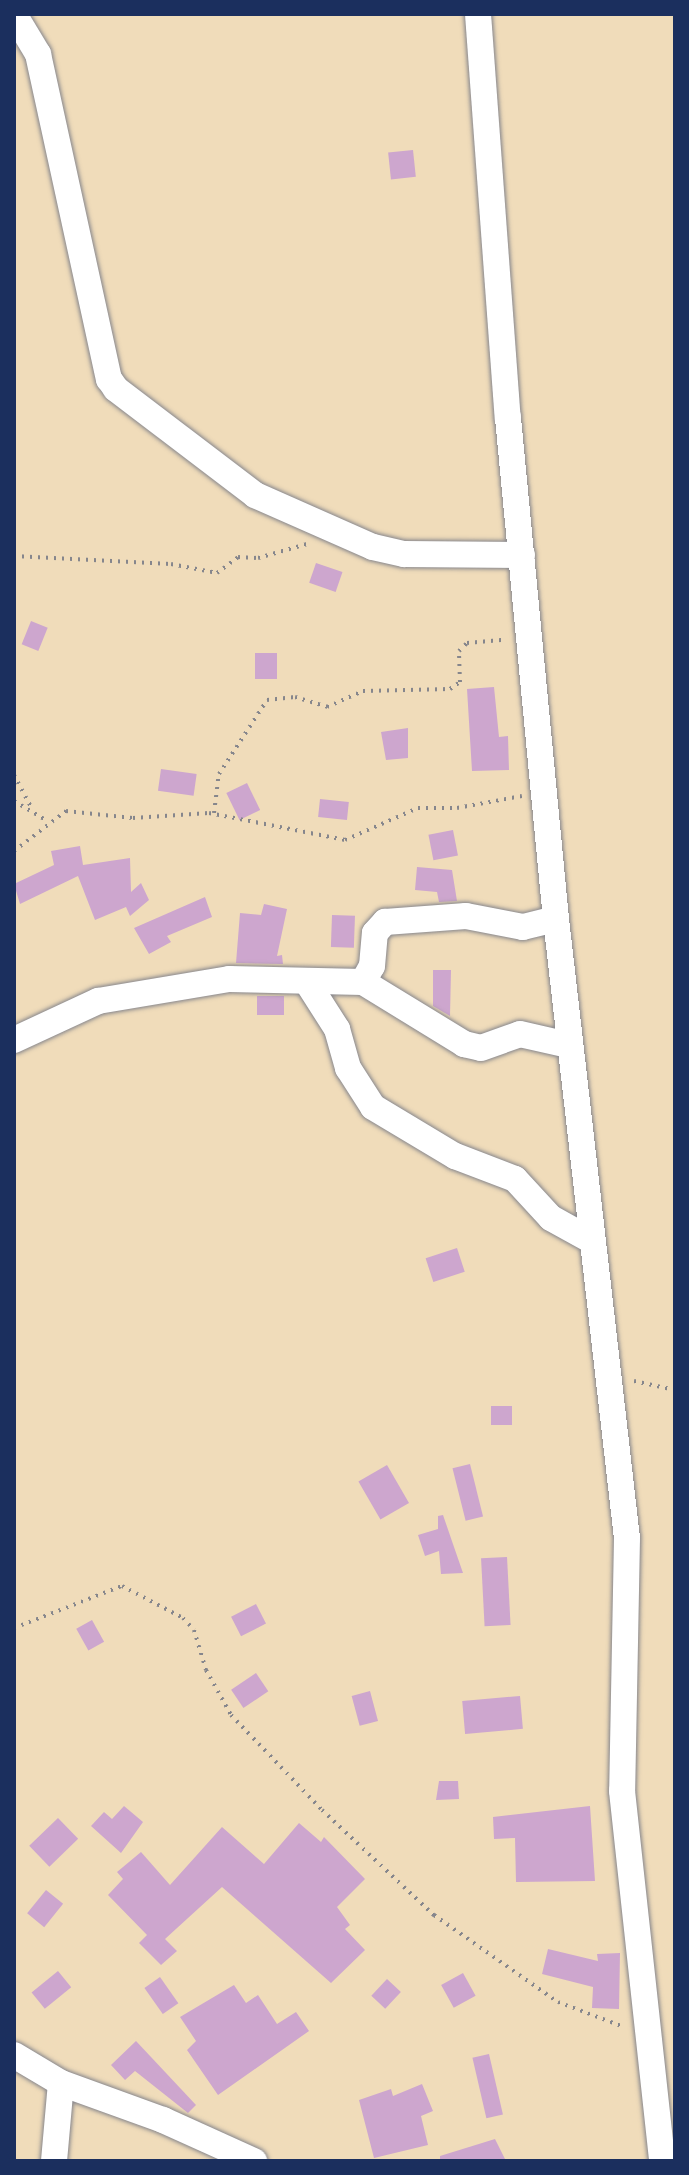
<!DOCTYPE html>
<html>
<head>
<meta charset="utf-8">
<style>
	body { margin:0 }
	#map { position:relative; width:689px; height:2175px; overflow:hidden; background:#f0dcba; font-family:"Comic Neue",sans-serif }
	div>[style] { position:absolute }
	.building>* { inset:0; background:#cda6ce; transform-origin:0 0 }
	.path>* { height:4px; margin-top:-2px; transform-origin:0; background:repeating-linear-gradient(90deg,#86868c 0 2px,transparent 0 8px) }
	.roads { filter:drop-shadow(0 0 2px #86868c) drop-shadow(0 0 2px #86868c) }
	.street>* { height:26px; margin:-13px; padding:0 13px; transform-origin:13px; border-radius:13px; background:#fff }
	span { translate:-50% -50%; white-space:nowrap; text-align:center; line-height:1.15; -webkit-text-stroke:6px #f6f6f2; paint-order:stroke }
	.frame { position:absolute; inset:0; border:16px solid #1b2f5e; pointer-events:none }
</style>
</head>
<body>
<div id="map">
	<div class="building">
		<div style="left:413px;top:150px;width:27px;height:25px;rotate:84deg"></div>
		<div style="left:316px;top:563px;width:28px;height:21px;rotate:19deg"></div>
		<div style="left:31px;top:621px;width:18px;height:25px;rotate:22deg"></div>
		<div style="left:255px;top:653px;width:22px;height:26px"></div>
		<div style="clip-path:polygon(494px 687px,499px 737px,508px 736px,509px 770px,472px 771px,467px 689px)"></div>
		<div style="clip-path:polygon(408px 728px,408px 758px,386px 760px,381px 732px)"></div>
		<div style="left:161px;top:769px;width:36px;height:22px;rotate:8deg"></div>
		<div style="left:247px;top:783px;width:30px;height:23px;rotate:64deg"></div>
		<div style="left:320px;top:799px;width:29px;height:18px;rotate:6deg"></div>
		<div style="left:453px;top:830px;width:26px;height:25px;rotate:79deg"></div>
		<div style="clip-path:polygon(80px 846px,83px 865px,130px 858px,131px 892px,141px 883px,149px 900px,130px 916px,126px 907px,95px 920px,78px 876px,20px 904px,14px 884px,54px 865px,51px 851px)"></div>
		<div style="clip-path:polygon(417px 867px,452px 870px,457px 901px,439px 902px,437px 892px,415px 890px)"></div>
		<div style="clip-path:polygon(205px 897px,212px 917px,167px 936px,171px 942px,149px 954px,134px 928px)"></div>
		<div style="clip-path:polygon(264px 904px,287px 909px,277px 956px,282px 955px,283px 964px,236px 963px,240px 913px,261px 915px)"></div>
		<div style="left:332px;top:915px;width:23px;height:32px;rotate:2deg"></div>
		<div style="clip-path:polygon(433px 970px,451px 970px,450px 1016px,433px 1006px)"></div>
		<div style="left:257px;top:996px;width:27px;height:19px"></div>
		<div style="left:457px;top:1248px;width:25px;height:33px;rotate:72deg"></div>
		<div style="left:491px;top:1406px;width:21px;height:19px"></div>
		<div style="left:470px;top:1464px;width:54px;height:18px;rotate:76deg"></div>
		<div style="left:387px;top:1465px;width:44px;height:33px;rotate:60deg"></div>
		<div style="clip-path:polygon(443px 1515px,454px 1547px,463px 1573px,441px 1574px,439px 1551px,425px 1556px,418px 1535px,438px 1529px,438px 1516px)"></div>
		<div style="left:507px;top:1557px;width:68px;height:26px;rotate:87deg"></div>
		<div style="left:256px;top:1604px;width:22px;height:28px;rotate:63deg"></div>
		<div style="left:92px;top:1620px;width:25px;height:18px;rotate:61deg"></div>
		<div style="left:256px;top:1673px;width:22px;height:30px;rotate:56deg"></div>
		<div style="left:370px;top:1691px;width:31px;height:19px;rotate:75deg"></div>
		<div style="left:520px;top:1696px;width:33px;height:58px;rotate:85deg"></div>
		<div style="clip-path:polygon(439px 1781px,458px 1781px,459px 1799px,436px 1800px)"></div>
		<div style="clip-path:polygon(124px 1806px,143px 1822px,121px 1853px,91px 1826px,104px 1812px,112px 1819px)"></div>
		<div style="clip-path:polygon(590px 1806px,595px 1881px,516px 1882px,515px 1838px,494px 1839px,493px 1817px)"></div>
		<div style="left:58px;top:1818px;width:29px;height:40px;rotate:46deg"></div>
		<div style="clip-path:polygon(299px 1823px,321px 1842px,324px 1837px,365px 1879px,337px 1907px,350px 1925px,345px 1929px,365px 1950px,331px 1983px,222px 1887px,165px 1939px,177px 1951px,161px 1965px,139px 1943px,147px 1935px,108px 1895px,123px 1879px,117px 1872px,141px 1852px,170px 1885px,222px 1827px,264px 1864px)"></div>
		<div style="left:46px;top:1890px;width:22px;height:30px;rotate:39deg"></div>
		<div style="clip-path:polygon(548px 1949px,598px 1961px,597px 1954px,620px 1953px,619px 2009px,592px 2008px,593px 1987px,542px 1974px)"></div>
		<div style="left:58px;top:1971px;width:21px;height:34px;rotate:51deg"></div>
		<div style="left:463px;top:1973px;width:26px;height:25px;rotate:61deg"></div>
		<div style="left:160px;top:1977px;width:32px;height:19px;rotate:55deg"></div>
		<div style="left:387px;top:1979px;width:19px;height:23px;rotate:43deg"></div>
		<div style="clip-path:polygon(234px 1985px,246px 2003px,258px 1995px,277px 2024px,296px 2012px,309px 2031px,218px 2095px,187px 2050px,196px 2041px,180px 2017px)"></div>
		<div style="clip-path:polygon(136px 2041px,196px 2105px,188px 2113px,135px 2071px,125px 2080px,111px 2065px)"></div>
		<div style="left:489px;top:2054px;width:62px;height:17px;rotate:77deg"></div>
		<div style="clip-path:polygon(422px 2084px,433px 2111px,421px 2116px,428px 2145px,374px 2158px,359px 2100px,391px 2089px,393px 2096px)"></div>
		<div style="clip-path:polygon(495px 2139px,506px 2161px,440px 2161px,440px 2156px)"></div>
	</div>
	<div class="path">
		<div style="left:14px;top:556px;width:157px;rotate:2.9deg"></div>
		<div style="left:171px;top:564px;width:47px;rotate:11.1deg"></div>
		<div style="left:217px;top:573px;width:26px;rotate:-37deg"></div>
		<div style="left:238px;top:557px;width:20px;rotate:3deg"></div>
		<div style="left:258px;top:558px;width:51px;rotate:-15.9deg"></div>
		<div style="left:14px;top:775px;width:36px;rotate:62deg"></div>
		<div style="left:14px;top:801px;width:39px;rotate:31deg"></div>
		<div style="left:214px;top:813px;width:39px;rotate:-83deg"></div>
		<div style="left:219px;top:774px;width:88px;rotate:-57deg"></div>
		<div style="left:267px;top:700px;width:28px;rotate:-6deg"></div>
		<div style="left:295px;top:697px;width:34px;rotate:17deg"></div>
		<div style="left:327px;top:707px;width:39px;rotate:-24deg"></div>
		<div style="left:363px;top:691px;width:87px;rotate:-1.3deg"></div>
		<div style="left:450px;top:689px;width:12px;rotate:-35deg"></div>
		<div style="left:460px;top:682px;width:31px;rotate:-92deg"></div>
		<div style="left:459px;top:651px;width:11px;rotate:-45deg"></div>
		<div style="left:467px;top:643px;width:37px;rotate:-5deg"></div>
		<div style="left:14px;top:851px;width:66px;rotate:-37.6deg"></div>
		<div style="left:66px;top:811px;width:67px;rotate:6deg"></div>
		<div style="left:133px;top:818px;width:76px;rotate:-3.8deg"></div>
		<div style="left:209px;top:813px;width:139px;rotate:11.2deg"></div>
		<div style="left:345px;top:840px;width:80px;rotate:-23.7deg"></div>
		<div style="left:418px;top:808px;width:39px"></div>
		<div style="left:457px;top:808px;width:66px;rotate:-10.5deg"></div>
		<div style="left:634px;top:1381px;width:42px;rotate:12.4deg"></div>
		<div style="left:14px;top:1628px;width:116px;rotate:-21.3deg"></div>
		<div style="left:122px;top:1586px;width:69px;rotate:27.7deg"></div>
		<div style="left:183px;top:1618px;width:16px;rotate:47deg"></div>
		<div style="left:194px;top:1630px;width:42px;rotate:73.3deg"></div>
		<div style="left:206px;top:1670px;width:51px;rotate:60.9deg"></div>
		<div style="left:231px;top:1715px;width:132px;rotate:46.2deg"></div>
		<div style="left:322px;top:1810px;width:154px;rotate:43.2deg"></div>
		<div style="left:434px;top:1915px;width:151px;rotate:35.1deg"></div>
		<div style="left:558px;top:2002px;width:71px;rotate:20.7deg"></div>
	</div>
	<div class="roads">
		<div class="street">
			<div style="left:14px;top:14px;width:47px;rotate:59deg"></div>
			<div style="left:38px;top:54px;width:333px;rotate:77.7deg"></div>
			<div style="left:109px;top:379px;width:12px;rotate:55deg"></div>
			<div style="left:116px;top:389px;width:175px;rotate:37.3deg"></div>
			<div style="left:255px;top:495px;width:129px;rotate:23.8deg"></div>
			<div style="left:373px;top:547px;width:32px;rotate:13deg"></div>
			<div style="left:404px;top:554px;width:118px;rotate:0.5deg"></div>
			<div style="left:478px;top:14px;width:405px;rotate:85.8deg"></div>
			<div style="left:508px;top:418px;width:503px;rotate:84.53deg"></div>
			<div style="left:556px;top:919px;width:623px;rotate:83.46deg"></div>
			<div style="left:627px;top:1538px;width:253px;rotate:91.1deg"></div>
			<div style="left:622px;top:1791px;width:372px;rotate:83.8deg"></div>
			<div style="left:307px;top:982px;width:56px;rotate:57.4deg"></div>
			<div style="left:337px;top:1029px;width:41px;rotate:74.2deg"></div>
			<div style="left:348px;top:1068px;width:46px;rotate:57.3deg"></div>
			<div style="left:373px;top:1107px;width:96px;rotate:30.9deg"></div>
			<div style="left:455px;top:1156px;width:64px;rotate:21deg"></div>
			<div style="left:515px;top:1179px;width:53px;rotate:47.3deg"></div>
			<div style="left:551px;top:1218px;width:43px;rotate:28.9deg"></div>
			<div style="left:363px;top:982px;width:18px;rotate:-61deg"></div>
			<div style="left:372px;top:966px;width:33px;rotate:-85deg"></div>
			<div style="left:375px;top:933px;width:15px;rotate:-48deg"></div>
			<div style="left:385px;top:922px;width:81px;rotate:-4.2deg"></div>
			<div style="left:466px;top:916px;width:58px;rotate:10.9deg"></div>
			<div style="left:523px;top:927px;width:34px;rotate:-14deg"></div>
			<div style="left:14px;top:1040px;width:93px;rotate:-24.9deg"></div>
			<div style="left:98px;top:1001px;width:133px;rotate:-9.5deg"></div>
			<div style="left:229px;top:979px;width:134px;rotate:1.3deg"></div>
			<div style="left:363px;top:982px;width:119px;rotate:31.5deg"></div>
			<div style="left:464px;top:1044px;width:17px;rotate:13deg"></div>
			<div style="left:481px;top:1048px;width:41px;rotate:-19.7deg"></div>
			<div style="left:520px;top:1034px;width:49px;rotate:12.9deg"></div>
			<div style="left:14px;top:2055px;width:55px;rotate:30.8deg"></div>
			<div style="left:61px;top:2083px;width:109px;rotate:19.9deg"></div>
			<div style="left:163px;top:2120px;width:100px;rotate:24.3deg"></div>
			<div style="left:54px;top:2161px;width:78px;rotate:-84.9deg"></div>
		</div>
	</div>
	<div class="frame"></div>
</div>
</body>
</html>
